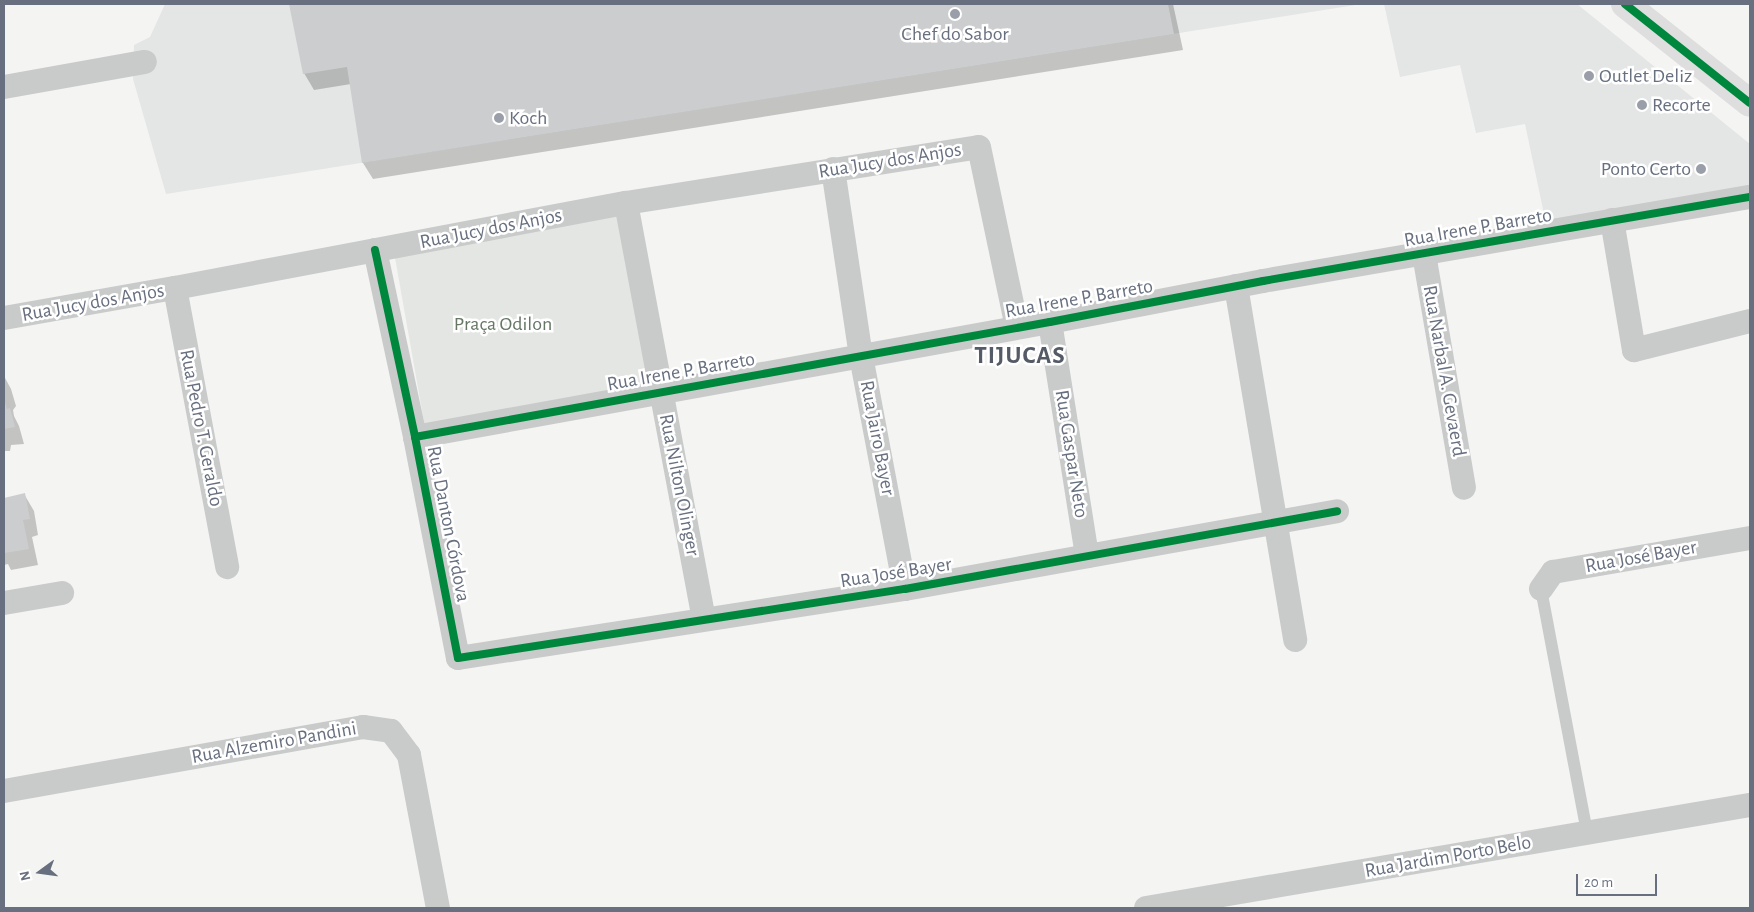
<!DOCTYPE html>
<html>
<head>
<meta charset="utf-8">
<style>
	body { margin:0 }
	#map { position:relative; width:1754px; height:912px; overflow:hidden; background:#f4f4f3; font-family:"Alegreya Sans",sans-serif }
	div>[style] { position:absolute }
	.built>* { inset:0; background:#e4e5e5 }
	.green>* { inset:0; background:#e3e6e2; transform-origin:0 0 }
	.shadow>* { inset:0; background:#0003 }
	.building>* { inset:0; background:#cccdce }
	.service>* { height:12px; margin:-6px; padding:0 6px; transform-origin:6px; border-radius:6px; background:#c9caca }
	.minor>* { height:24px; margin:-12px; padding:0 12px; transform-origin:12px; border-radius:12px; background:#c9caca }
	.primary>* { height:28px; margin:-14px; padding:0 14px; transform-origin:14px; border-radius:14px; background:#dededf }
	.cycleway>* { height:8px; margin:-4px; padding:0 4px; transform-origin:4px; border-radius:4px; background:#00873e }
	.dots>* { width:14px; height:14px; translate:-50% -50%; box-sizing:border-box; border:2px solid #fff; border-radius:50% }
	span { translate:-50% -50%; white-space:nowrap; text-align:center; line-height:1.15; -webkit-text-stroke:5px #fff; paint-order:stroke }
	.poi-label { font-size:20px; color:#68707f }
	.left { translate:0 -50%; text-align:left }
	.right { translate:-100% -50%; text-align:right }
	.street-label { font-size:20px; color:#68707f }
	.park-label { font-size:20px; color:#676 }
	.district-label { font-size:25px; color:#555b66; font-weight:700; letter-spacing:1px }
	.frame { position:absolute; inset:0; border:5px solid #68707f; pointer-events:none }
	.north { position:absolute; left:15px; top:847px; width:50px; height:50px; -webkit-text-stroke:4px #fff; paint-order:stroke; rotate:256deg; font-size:14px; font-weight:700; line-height:20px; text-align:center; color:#68707f }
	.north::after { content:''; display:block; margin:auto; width:18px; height:22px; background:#68707f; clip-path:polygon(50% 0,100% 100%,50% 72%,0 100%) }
	.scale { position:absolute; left:1576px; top:874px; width:81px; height:22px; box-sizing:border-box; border:2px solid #68707f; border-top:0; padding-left:6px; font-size:15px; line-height:18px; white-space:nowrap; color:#68707f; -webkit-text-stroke:4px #fff; paint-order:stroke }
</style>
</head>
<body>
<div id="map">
	<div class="built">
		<div style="clip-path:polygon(165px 4px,1362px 4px,166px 194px,133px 79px,134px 45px,150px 37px)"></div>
		<div style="clip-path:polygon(1384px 4px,1577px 4px,1750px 144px,1750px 196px,1547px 228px,1525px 124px,1476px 133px,1460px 65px,1400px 77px)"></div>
	</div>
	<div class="green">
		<div style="left:619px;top:209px;width:178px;height:229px;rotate:80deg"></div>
	</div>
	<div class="shadow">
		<div style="clip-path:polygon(290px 4px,1173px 4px,1183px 50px,373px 179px,363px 163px,351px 84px,314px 90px,304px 73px)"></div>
		<div style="clip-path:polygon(4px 376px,11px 389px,16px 406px,13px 410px,14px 416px,19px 426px,24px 444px,11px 445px,10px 451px,4px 451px)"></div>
		<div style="clip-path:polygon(24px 494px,34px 511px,38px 535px,32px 537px,38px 565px,11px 570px,8px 564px,4px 565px,4px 499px)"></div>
	</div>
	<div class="building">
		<div style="clip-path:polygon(289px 4px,1168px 4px,1174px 34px,362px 163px,347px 67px,303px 74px)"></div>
		<div style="clip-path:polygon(4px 398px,7px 409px,10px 408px,15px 427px,4px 429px)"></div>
		<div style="clip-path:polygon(25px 493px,30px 519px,23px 520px,29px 549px,4px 553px,4px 498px)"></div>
	</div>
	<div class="service">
		<div style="left:1541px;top:589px;width:248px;rotate:79.3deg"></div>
	</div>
	<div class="minor">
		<div style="left:4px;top:87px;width:143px;rotate:-10.1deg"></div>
		<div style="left:833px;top:169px;width:189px;rotate:81.5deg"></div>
		<div style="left:861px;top:356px;width:237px;rotate:79.3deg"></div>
		<div style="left:626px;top:203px;width:423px;rotate:79.4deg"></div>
		<div style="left:1612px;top:220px;width:132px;rotate:80.4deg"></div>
		<div style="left:1634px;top:350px;width:120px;rotate:-14deg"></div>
		<div style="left:375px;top:250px;width:191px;rotate:77.9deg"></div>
		<div style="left:415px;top:437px;width:225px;rotate:79deg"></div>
		<div style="left:458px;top:658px;width:452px;rotate:-8.8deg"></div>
		<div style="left:905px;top:589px;width:439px;rotate:-10.2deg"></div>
		<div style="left:1424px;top:254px;width:237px;rotate:80.3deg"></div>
		<div style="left:1236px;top:286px;width:359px;rotate:80.5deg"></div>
		<div style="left:175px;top:288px;width:284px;rotate:79.4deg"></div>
		<div style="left:4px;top:318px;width:174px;rotate:-10deg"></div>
		<div style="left:175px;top:288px;width:459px;rotate:-10.7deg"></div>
		<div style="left:626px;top:203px;width:357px;rotate:-9deg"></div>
		<div style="left:979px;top:147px;width:184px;rotate:78.1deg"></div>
		<div style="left:1050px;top:322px;width:237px;rotate:81deg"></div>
		<div style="left:415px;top:437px;width:645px;rotate:-10.27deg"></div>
		<div style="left:1050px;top:322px;width:217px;rotate:-10.9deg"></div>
		<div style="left:1263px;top:281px;width:494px;rotate:-9.8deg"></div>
		<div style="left:1541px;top:589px;width:21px;rotate:-55deg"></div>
		<div style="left:1553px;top:572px;width:200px;rotate:-9.8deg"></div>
		<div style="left:4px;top:603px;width:59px;rotate:-9.8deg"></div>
		<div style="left:4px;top:791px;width:365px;rotate:-10.1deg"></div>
		<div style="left:363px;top:727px;width:28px;rotate:8deg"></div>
		<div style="left:391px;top:731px;width:30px;rotate:53deg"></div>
		<div style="left:409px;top:755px;width:156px;rotate:79.3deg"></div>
		<div style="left:1146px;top:908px;width:613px;rotate:-9.68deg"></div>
	</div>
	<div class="primary">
		<div style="left:1625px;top:4px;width:159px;rotate:38.4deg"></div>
	</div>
	<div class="cycleway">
		<div style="left:1625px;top:4px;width:159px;rotate:38.4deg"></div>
		<div style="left:375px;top:250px;width:191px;rotate:77.9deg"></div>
		<div style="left:415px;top:437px;width:225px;rotate:79deg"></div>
		<div style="left:458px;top:658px;width:452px;rotate:-8.8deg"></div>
		<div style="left:905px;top:589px;width:439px;rotate:-10.2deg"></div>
		<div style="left:415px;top:437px;width:645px;rotate:-10.27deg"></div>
		<div style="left:1050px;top:322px;width:217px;rotate:-10.9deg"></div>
		<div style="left:1263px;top:281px;width:494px;rotate:-9.8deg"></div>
	</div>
	<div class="dots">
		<div style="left:955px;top:14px;background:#999ea8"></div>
		<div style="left:1589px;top:76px;background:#999ea8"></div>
		<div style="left:1642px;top:105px;background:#999ea8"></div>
		<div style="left:499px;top:118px;background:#999ea8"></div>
		<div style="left:1701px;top:169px;background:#999ea8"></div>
	</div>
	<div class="poi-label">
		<span style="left:955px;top:34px">Chef do Sabor</span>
		<span class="left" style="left:1599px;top:76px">Outlet Deliz</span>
		<span class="left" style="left:1652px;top:105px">Recorte</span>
		<span class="left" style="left:509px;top:118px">Koch</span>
		<span class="right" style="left:1691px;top:169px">Ponto Certo</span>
	</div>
	<div class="street-label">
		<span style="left:890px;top:161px;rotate:-9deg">Rua Jucy dos Anjos</span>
		<span style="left:1478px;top:228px;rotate:-10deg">Rua Irene P. Barreto</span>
		<span style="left:491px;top:229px;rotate:-11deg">Rua Jucy dos Anjos</span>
		<span style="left:1079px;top:299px;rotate:-10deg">Rua Irene P. Barreto</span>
		<span style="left:93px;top:303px;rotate:-10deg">Rua Jucy dos Anjos</span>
		<span style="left:1444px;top:371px;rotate:80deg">Rua Narbal A. Gevaerd</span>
		<span style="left:681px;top:372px;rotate:-10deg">Rua Irene P. Barreto</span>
		<span style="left:201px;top:428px;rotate:79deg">Rua Pedro T. Geraldo</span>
		<span style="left:877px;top:438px;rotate:79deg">Rua Jairo Bayer</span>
		<span style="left:1071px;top:454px;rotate:81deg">Rua Gaspar Neto</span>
		<span style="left:679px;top:485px;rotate:79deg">Rua Nilton Olinger</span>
		<span style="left:448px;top:524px;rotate:79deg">Rua Danton Córdova</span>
		<span style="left:1641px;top:557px;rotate:-10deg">Rua José Bayer</span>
		<span style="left:896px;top:573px;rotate:-9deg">Rua José Bayer</span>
		<span style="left:274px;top:743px;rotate:-10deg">Rua Alzemiro Pandini</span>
		<span style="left:1448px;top:857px;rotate:-10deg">Rua Jardim Porto Belo</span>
	</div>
	<div class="park-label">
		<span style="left:503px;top:324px">Praça Odilon</span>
	</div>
	<div class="district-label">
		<span style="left:1020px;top:356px">TIJUCAS</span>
	</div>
	<div class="frame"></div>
	<div class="north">N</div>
	<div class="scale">20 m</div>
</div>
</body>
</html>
